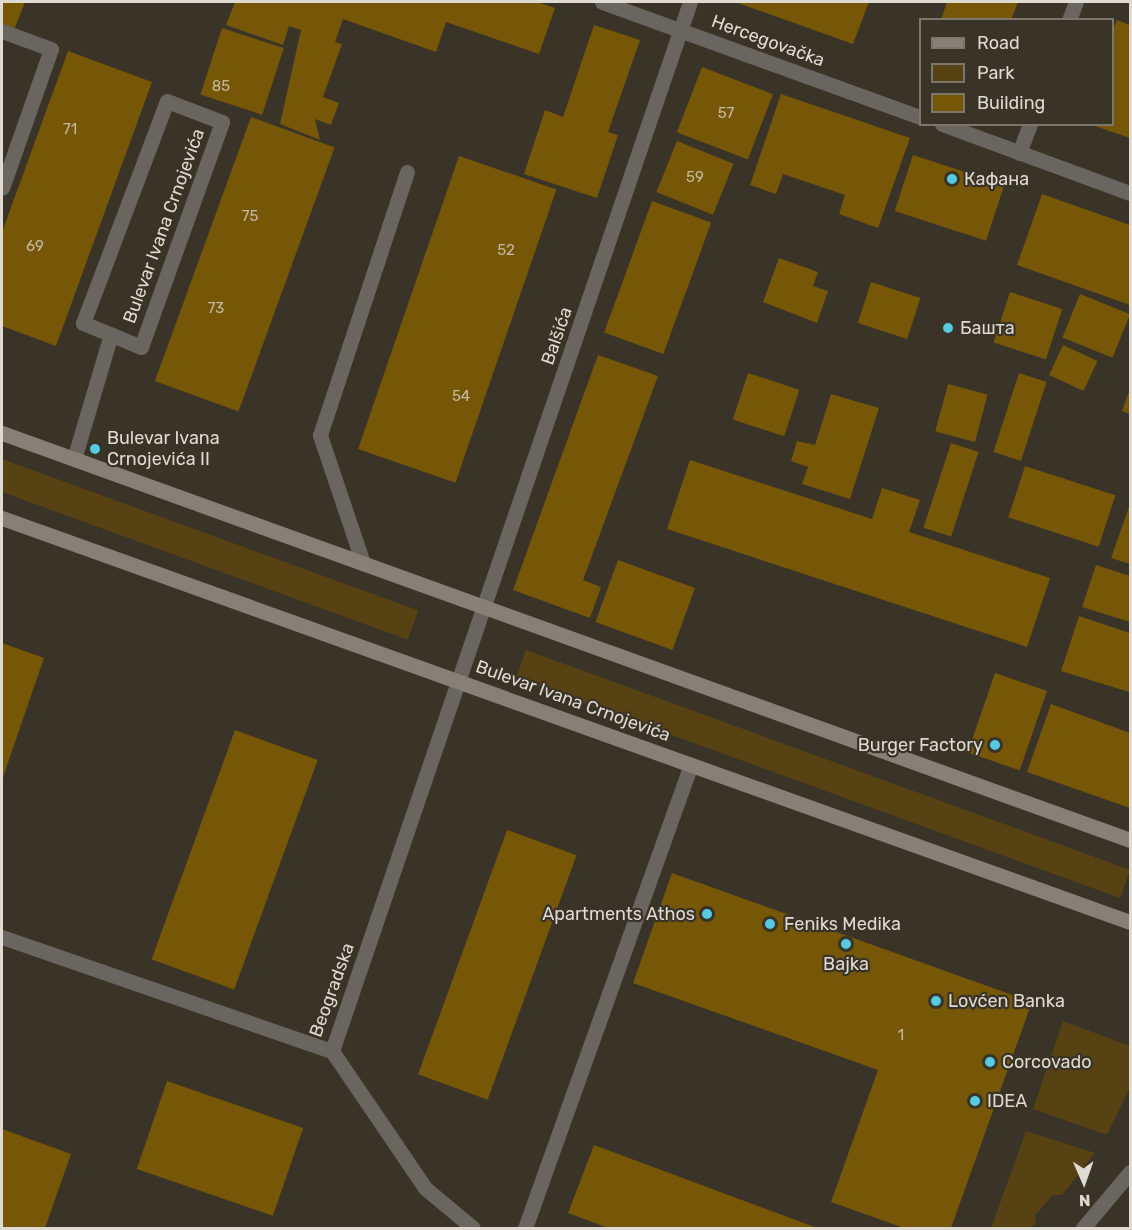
<!DOCTYPE html>
<html>
<head>
<meta charset="utf-8">
<style>
	body { margin:0 }
	#map { position:relative; width:1132px; height:1230px; overflow:hidden; background:#3a3327; font-family:Rubik,sans-serif }
	div>[style] { position:absolute }
	.green>* { inset:0; background:#574214; transform-origin:0 0 }
	.building>* { inset:0; background:#765607; transform-origin:0 0 }
	.service>* { height:15px; margin:-7.5px; padding:0 7.5px; transform-origin:7.5px; border-radius:7.5px; background:#69655f }
	.minor>* { height:15px; margin:-7.5px; padding:0 7.5px; transform-origin:7.5px; border-radius:7.5px; background:#69655f }
	.secondary>* { height:15px; margin:-7.5px; padding:0 7.5px; transform-origin:7.5px; border-radius:7.5px; background:#868077 }
	.dots>* { width:16px; height:16px; translate:-50% -50%; box-sizing:border-box; border:3px solid #3a3327; border-radius:50% }
	span { translate:-50% -50%; white-space:nowrap; text-align:center; line-height:1.15; -webkit-text-stroke:4.5px #3a3327; paint-order:stroke }
	.number-label { font-size:15px; color:#c5b99f }
	.number-label span { -webkit-text-stroke-width:0 }
	.street-label { font-size:18px; color:#dfdad2 }
	.poi-label { font-size:18px; color:#dfdad2 }
	.left { translate:0 -50%; text-align:left }
	.right { translate:-100% -50%; text-align:right }
	.frame { position:absolute; inset:0; border:3px solid #dfdad2; pointer-events:none }
	.legend { position:absolute; left:919px; top:18px; width:195px; height:108px; box-sizing:border-box; background:#3a3327; border:2px solid #7c766b; margin:0; padding:8px 10px; list-style:none; font-size:18px; color:#dfdad2 }
	.legend li { display:flex; align-items:center; gap:12px; height:30px }
	.legend b { width:30px; border:2px solid #7c766b }
	.north { position:absolute; left:1054px; top:1152px; width:60px; height:60px; -webkit-text-stroke:4px #3a3327; paint-order:stroke; rotate:178deg; font-size:16px; font-weight:700; line-height:24px; text-align:center; color:#dfdad2 }
	.north::after { content:''; display:block; margin:auto; width:21px; height:27px; background:#dfdad2; clip-path:polygon(50% 0,100% 100%,50% 72%,0 100%) }
</style>
</head>
<body>
<div id="map">
	<div class="green">
		<div style="left:2px;top:459px;width:443px;height:31px;rotate:20deg"></div>
		<div style="left:526px;top:650px;width:643px;height:30px;rotate:20deg"></div>
		<div style="clip-path:polygon(1063px 1021px,1130px 1046px,1130px 1087px,1107px 1135px,1033px 1109px)"></div>
		<div style="clip-path:polygon(1026px 1131px,1095px 1153px,1062px 1195px,1053px 1195px,1035px 1215px,1036px 1223px,1030px 1228px,991px 1228px)"></div>
	</div>
	<div class="building">
		<div style="clip-path:polygon(2px 2px,25px 2px,14px 30px,2px 25px)"></div>
		<div style="clip-path:polygon(235px 2px,537px 2px,555px 8px,539px 54px,446px 22px,436px 52px,343px 19px,335px 42px,342px 44px,323px 97px,339px 103px,331px 125px,315px 119px,320px 140px,280px 124px,301px 30px,289px 26px,283px 45px,226px 25px)"></div>
		<div style="clip-path:polygon(735px 2px,869px 2px,853px 44px)"></div>
		<div style="clip-path:polygon(947px 2px,1018px 2px,1011px 20px,941px 20px)"></div>
		<div style="clip-path:polygon(1117px 20px,1130px 25px,1130px 138px,1092px 125px,1112px 124px,1112px 32px)"></div>
		<div style="clip-path:polygon(594px 25px,640px 40px,608px 132px,618px 135px,597px 198px,524px 174px,545px 110px,563px 117px)"></div>
		<div style="left:222px;top:28px;width:65px;height:70px;rotate:18deg"></div>
		<div style="clip-path:polygon(68px 51px,152px 82px,56px 346px,2px 326px,2px 232px)"></div>
		<div style="left:702px;top:67px;width:76px;height:70px;rotate:21deg"></div>
		<div style="clip-path:polygon(781px 94px,910px 138px,878px 228px,839px 214px,845px 195px,783px 174px,776px 194px,750px 185px)"></div>
		<div style="left:251px;top:117px;width:89px;height:281px;rotate:20deg"></div>
		<div style="left:677px;top:141px;width:61px;height:55px;rotate:22deg"></div>
		<div style="left:913px;top:155px;width:96px;height:59px;rotate:18deg"></div>
		<div style="left:459px;top:156px;width:103px;height:310px;rotate:19deg"></div>
		<div style="clip-path:polygon(1042px 194px,1130px 225px,1130px 305px,1017px 265px)"></div>
		<div style="left:652px;top:201px;width:63px;height:140px;rotate:20deg"></div>
		<div style="clip-path:polygon(779px 258px,818px 272px,813px 286px,828px 291px,817px 323px,763px 302px)"></div>
		<div style="left:871px;top:282px;width:52px;height:43px;rotate:18deg"></div>
		<div style="left:1010px;top:292px;width:55px;height:53px;rotate:18deg"></div>
		<div style="left:1080px;top:294px;width:54px;height:47px;rotate:22deg"></div>
		<div style="left:1063px;top:345px;width:38px;height:33px;rotate:25deg"></div>
		<div style="clip-path:polygon(598px 355px,658px 376px,583px 580px,601px 587px,590px 618px,513px 590px)"></div>
		<div style="left:748px;top:373px;width:54px;height:49px;rotate:18deg"></div>
		<div style="left:1019px;top:373px;width:29px;height:83px;rotate:18deg"></div>
		<div style="left:948px;top:384px;width:41px;height:49px;rotate:15deg"></div>
		<div style="clip-path:polygon(1130px 389px,1130px 414px,1122px 411px)"></div>
		<div style="clip-path:polygon(831px 394px,879px 408px,850px 499px,802px 484px,808px 467px,791px 461px,797px 441px,815px 445px)"></div>
		<div style="left:951px;top:443px;width:29px;height:89px;rotate:18deg"></div>
		<div style="clip-path:polygon(690px 460px,872px 519px,882px 488px,920px 500px,909px 532px,1050px 578px,1027px 647px,667px 529px)"></div>
		<div style="left:1025px;top:466px;width:95px;height:54px;rotate:18deg"></div>
		<div style="clip-path:polygon(1130px 504px,1130px 564px,1111px 558px)"></div>
		<div style="left:618px;top:560px;width:82px;height:66px;rotate:20deg"></div>
		<div style="clip-path:polygon(1096px 565px,1130px 576px,1130px 622px,1082px 607px)"></div>
		<div style="clip-path:polygon(1079px 616px,1130px 633px,1129px 692px,1061px 671px)"></div>
		<div style="clip-path:polygon(2px 643px,44px 658px,2px 780px)"></div>
		<div style="left:995px;top:673px;width:55px;height:84px;rotate:19deg"></div>
		<div style="clip-path:polygon(1051px 704px,1130px 733px,1130px 808px,1027px 772px)"></div>
		<div style="left:235px;top:730px;width:88px;height:244px;rotate:20deg"></div>
		<div style="left:507px;top:830px;width:74px;height:260px;rotate:20deg"></div>
		<div style="clip-path:polygon(672px 873px,1032px 1002px,951px 1228px,904px 1228px,831px 1202px,878px 1070px,633px 983px)"></div>
		<div style="left:167px;top:1081px;width:144px;height:93px;rotate:19deg"></div>
		<div style="clip-path:polygon(2px 1129px,71px 1154px,45px 1228px,2px 1228px)"></div>
		<div style="clip-path:polygon(594px 1145px,817px 1228px,608px 1228px,568px 1213px)"></div>
	</div>
	<div class="service">
		<div style="left:1069px;top:20px;width:19px;rotate:-69deg"></div>
		<div style="left:2px;top:31px;width:52px;rotate:20.2deg"></div>
		<div style="left:51px;top:49px;width:147px;rotate:109.4deg"></div>
		<div style="left:167px;top:101px;width:59px;rotate:20.9deg"></div>
		<div style="left:222px;top:122px;width:239px;rotate:109.8deg"></div>
		<div style="left:141px;top:347px;width:63px;rotate:-157.5deg"></div>
		<div style="left:83px;top:323px;width:237px;rotate:-69.3deg"></div>
		<div style="left:1019px;top:153px;width:31px;rotate:-69deg"></div>
		<div style="left:74px;top:459px;width:130px;rotate:-73.5deg"></div>
		<div style="left:363px;top:563px;width:135px;rotate:-108.6deg"></div>
		<div style="left:320px;top:435px;width:277px;rotate:-71.7deg"></div>
	</div>
	<div class="minor">
		<div style="left:602px;top:2px;width:338px;rotate:19.9deg"></div>
		<div style="left:942px;top:124px;width:200px;rotate:20.2deg"></div>
		<div style="left:2px;top:937px;width:349px;rotate:19.1deg"></div>
		<div style="left:332px;top:1051px;width:1108px;rotate:-71.16deg"></div>
		<div style="left:332px;top:1051px;width:166px;rotate:55.8deg"></div>
		<div style="left:425px;top:1188px;width:62px;rotate:39.8deg"></div>
		<div style="left:525px;top:1228px;width:492px;rotate:-70.3deg"></div>
		<div style="left:1083px;top:1228px;width:73px;rotate:-50deg"></div>
	</div>
	<div class="secondary">
		<div style="left:2px;top:433px;width:1199px;rotate:19.84deg"></div>
		<div style="left:2px;top:518px;width:1198px;rotate:19.71deg"></div>
	</div>
	<div class="dots">
		<div style="left:952px;top:179px;background:#55cae0"></div>
		<div style="left:948px;top:328px;background:#55cae0"></div>
		<div style="left:95px;top:449px;background:#55cae0"></div>
		<div style="left:995px;top:745px;background:#55cae0"></div>
		<div style="left:707px;top:914px;background:#55cae0"></div>
		<div style="left:770px;top:924px;background:#55cae0"></div>
		<div style="left:846px;top:944px;background:#55cae0"></div>
		<div style="left:936px;top:1001px;background:#55cae0"></div>
		<div style="left:990px;top:1062px;background:#55cae0"></div>
		<div style="left:975px;top:1101px;background:#55cae0"></div>
	</div>
	<div class="number-label">
		<span style="left:221px;top:87px">85</span>
		<span style="left:726px;top:114px">57</span>
		<span style="left:70px;top:130px">71</span>
		<span style="left:695px;top:178px">59</span>
		<span style="left:250px;top:217px">75</span>
		<span style="left:35px;top:247px">69</span>
		<span style="left:506px;top:251px">52</span>
		<span style="left:216px;top:309px">73</span>
		<span style="left:461px;top:397px">54</span>
		<span style="left:901px;top:1036px">1</span>
	</div>
	<div class="street-label">
		<span style="left:768px;top:41px;rotate:20deg">Hercegovačka</span>
		<span style="left:164px;top:226px;rotate:-70deg">Bulevar Ivana Crnojevića</span>
		<span style="left:557px;top:336px;rotate:-71deg">Balšića</span>
		<span style="left:573px;top:701px;rotate:20deg">Bulevar Ivana Crnojevića</span>
		<span style="left:332px;top:990px;rotate:-70deg">Beogradska</span>
	</div>
	<div class="poi-label">
		<span class="left" style="left:964px;top:179px">Кафана</span>
		<span class="left" style="left:960px;top:328px">Башта</span>
		<span class="left" style="left:107px;top:449px">Bulevar Ivana<br>Crnojevića II</span>
		<span class="right" style="left:983px;top:745px">Burger Factory</span>
		<span class="right" style="left:695px;top:914px">Apartments Athos</span>
		<span class="left" style="left:784px;top:924px">Feniks Medika</span>
		<span style="left:846px;top:964px">Bajka</span>
		<span class="left" style="left:948px;top:1001px">Lovćen Banka</span>
		<span class="left" style="left:1002px;top:1062px">Corcovado</span>
		<span class="left" style="left:987px;top:1101px">IDEA</span>
	</div>
	<div class="frame"></div>
	<ul class="legend">
	<li><b style="height:8px;background:#868077"></b>Road</li>
	<li><b style="height:16px;background:#574214"></b>Park</li>
	<li><b style="height:16px;background:#765607"></b>Building</li>
	</ul>
	<div class="north">N</div>
</div>
</body>
</html>
